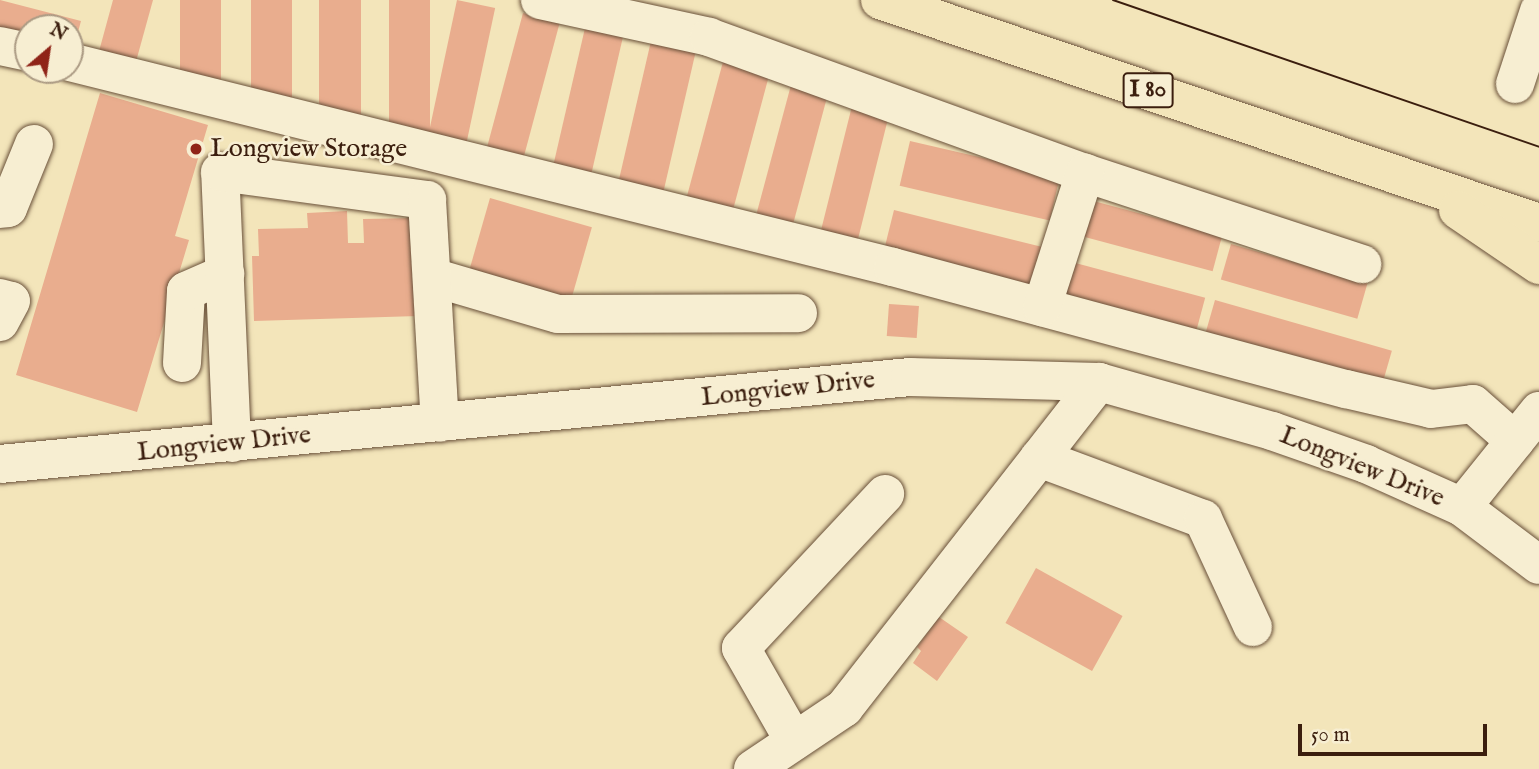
<!DOCTYPE html>
<html>
<head>
<meta charset="utf-8">
<style>
	body { margin:0 }
	#map { position:relative; width:1539px; height:769px; overflow:hidden; background:#f3e5ba; font-family:"IM FELL English",serif }
	div>[style] { position:absolute }
	.building>* { inset:0; background:#e9ad8e; transform-origin:0 0 }
	.roads { filter:drop-shadow(0 0 2px #695039) drop-shadow(0 0 2px #695039) }
	.minor>* { height:38px; margin:-19px; padding:0 19px; transform-origin:19px; border-radius:19px; background:#f7eed2 }
	.highway>* { height:38px; margin:-19px; padding:0 19px; transform-origin:19px; border-radius:19px; background:#f3e5ba }
	.tram>* { height:2px; margin:-1px; padding:0 1px; transform-origin:1px; border-radius:1px; background:#3b1e0e }
	.dots>* { width:19px; height:19px; translate:-50% -50%; box-sizing:border-box; border:4px solid #f7eed2; border-radius:50% }
	span { translate:-50% -50%; white-space:nowrap; text-align:center; line-height:1.15; -webkit-text-stroke:5px #f7eed2; paint-order:stroke }
	.shield-label span { padding:2px 5px; background:#f7eed2; border:2px solid; border-radius:5px; -webkit-text-stroke-width:0 }
	.shield-label { font-size:24px; color:#3b1e0e; font-weight:700 }
	.poi-label { font-size:26px; color:#3b1e0e }
	.left { translate:0 -50%; text-align:left }
	.street-label { font-size:26px; color:#3b1e0e }
	.north { position:absolute; left:14px; top:14px; width:70px; height:70px; box-sizing:border-box; background:#f7eed2; border:2px solid #ac9b84; border-radius:50%; rotate:29deg; font-size:19px; font-weight:700; line-height:28px; text-align:center; color:#3b1e0e }
	.north::after { content:''; display:block; margin:auto; width:24px; height:32px; background:#8f2418; clip-path:polygon(50% 0,100% 100%,50% 72%,0 100%) }
	.scale { position:absolute; left:1298px; top:724px; width:189px; height:32px; box-sizing:border-box; border:4px solid #3b1e0e; border-top:0; padding-left:9px; font-size:21px; line-height:24px; white-space:nowrap; color:#3b1e0e; -webkit-text-stroke:5px #f7eed2; paint-order:stroke }
</style>
</head>
<body>
<div id="map">
	<div class="building">
		<div style="clip-path:polygon(0 0,81px 21px,71px 58px,70px 28px,28px 28px,28px 46px,0 38px)"></div>
		<div style="clip-path:polygon(113px 0,153px 0,132px 76px,95px 66px)"></div>
		<div style="left:180px;top:0;width:41px;height:85px"></div>
		<div style="left:251px;top:0;width:41px;height:100px"></div>
		<div style="left:319px;top:0;width:42px;height:116px"></div>
		<div style="left:389px;top:0;width:41px;height:134px"></div>
		<div style="left:457px;top:0;width:39px;height:150px;rotate:12deg"></div>
		<div style="left:523px;top:13px;width:38px;height:154px;rotate:15deg"></div>
		<div style="left:585px;top:28px;width:39px;height:153px;rotate:13deg"></div>
		<div style="left:651px;top:41px;width:46px;height:153px;rotate:13deg"></div>
		<div style="left:724px;top:58px;width:48px;height:152px;rotate:15deg"></div>
		<div style="left:791px;top:85px;width:38px;height:142px;rotate:15deg"></div>
		<div style="clip-path:polygon(100px 93px,208px 125px,175px 236px,189px 240px,137px 412px,16px 375px)"></div>
		<div style="left:853px;top:102px;width:38px;height:140px;rotate:14deg"></div>
		<div style="left:910px;top:141px;width:154px;height:46px;rotate:13deg"></div>
		<div style="left:490px;top:198px;width:106px;height:78px;rotate:16deg"></div>
		<div style="left:1086px;top:199px;width:141px;height:37px;rotate:15deg"></div>
		<div style="left:894px;top:210px;width:154px;height:45px;rotate:14deg"></div>
		<div style="clip-path:polygon(347px 211px,348px 243px,364px 243px,363px 219px,415px 218px,418px 316px,254px 321px,252px 256px,259px 256px,258px 229px,308px 228px,307px 213px)"></div>
		<div style="left:1231px;top:244px;width:142px;height:37px;rotate:16deg"></div>
		<div style="left:1068px;top:261px;width:142px;height:38px;rotate:15deg"></div>
		<div style="left:1215px;top:300px;width:184px;height:38px;rotate:16deg"></div>
		<div style="left:889px;top:304px;width:30px;height:32px;rotate:4deg"></div>
		<div style="left:1036px;top:568px;width:99px;height:63px;rotate:29deg"></div>
		<div style="clip-path:polygon(939px 617px,968px 637px,937px 681px,913px 663px,921px 651px,917px 647px)"></div>
	</div>
	<div class="roads">
		<div class="minor">
			<div style="left:540px;top:0;width:173px;rotate:12.3deg"></div>
			<div style="left:709px;top:37px;width:400px;rotate:19.9deg"></div>
			<div style="left:1085px;top:173px;width:292px;rotate:18.2deg"></div>
			<div style="left:0;top:46px;width:29px;rotate:12deg"></div>
			<div style="left:70px;top:62px;width:848px;rotate:13.99deg"></div>
			<div style="left:893px;top:267px;width:469px;rotate:15.1deg"></div>
			<div style="left:1346px;top:389px;width:87px;rotate:13.2deg"></div>
			<div style="left:1431px;top:409px;width:42px;rotate:-6.8deg"></div>
			<div style="left:1473px;top:404px;width:56px;rotate:41.4deg"></div>
			<div style="left:1515px;top:84px;width:77px;rotate:-71.8deg"></div>
			<div style="left:0;top:209px;width:8px;rotate:-7deg"></div>
			<div style="left:8px;top:208px;width:69px;rotate:-67.9deg"></div>
			<div style="left:432px;top:277px;width:131px;rotate:16.4deg"></div>
			<div style="left:558px;top:314px;width:240px;rotate:-0.2deg"></div>
			<div style="left:0;top:298px;width:11px;rotate:15deg"></div>
			<div style="left:11px;top:301px;width:24px;rotate:118deg"></div>
			<div style="left:1042px;top:307px;width:141px;rotate:-72.2deg"></div>
			<div style="left:182px;top:363px;width:72px;rotate:-86.8deg"></div>
			<div style="left:186px;top:291px;width:43px;rotate:-23.6deg"></div>
			<div style="left:232px;top:443px;width:271px;rotate:-92.5deg"></div>
			<div style="left:220px;top:172px;width:209px;rotate:7.7deg"></div>
			<div style="left:427px;top:200px;width:223px;rotate:86.7deg"></div>
			<div style="left:1039px;top:458px;width:175px;rotate:20.4deg"></div>
			<div style="left:1203px;top:519px;width:119px;rotate:65.2deg"></div>
			<div style="left:0;top:464px;width:914px;rotate:-5.46deg"></div>
			<div style="left:910px;top:377px;width:189px;rotate:1.5deg"></div>
			<div style="left:1099px;top:382px;width:180px;rotate:15.8deg"></div>
			<div style="left:1272px;top:431px;width:100px;rotate:19.3deg"></div>
			<div style="left:1366px;top:464px;width:105px;rotate:24.1deg"></div>
			<div style="left:1462px;top:507px;width:96px;rotate:37deg"></div>
			<div style="left:1462px;top:507px;width:123px;rotate:-51.3deg"></div>
			<div style="left:794px;top:741px;width:107px;rotate:-119.7deg"></div>
			<div style="left:741px;top:648px;width:211px;rotate:-46.9deg"></div>
			<div style="left:753px;top:769px;width:110px;rotate:-33.8deg"></div>
			<div style="left:844px;top:708px;width:414px;rotate:-52deg"></div>
		</div>
		<div class="highway">
			<div style="left:880px;top:0;width:696px;rotate:18.7deg"></div>
			<div style="left:1458px;top:210px;width:98px;rotate:34.2deg"></div>
		</div>
	</div>
	<div class="tram">
		<div style="left:1113px;top:0;width:451px;rotate:19deg"></div>
	</div>
	<div class="dots">
		<div style="left:196px;top:149px;background:#8f2418"></div>
	</div>
	<div class="shield-label">
		<span style="left:1148px;top:90px">I 80</span>
	</div>
	<div class="poi-label">
		<span class="left" style="left:210px;top:149px">Longview Storage</span>
	</div>
	<div class="street-label">
		<span style="left:788px;top:389px;rotate:-6deg">Longview Drive</span>
		<span style="left:224px;top:444px;rotate:-6deg">Longview Drive</span>
		<span style="left:1362px;top:467px;rotate:22deg">Longview Drive</span>
	</div>
	<div class="north">N</div>
	<div class="scale">50 m</div>
</div>
</body>
</html>
